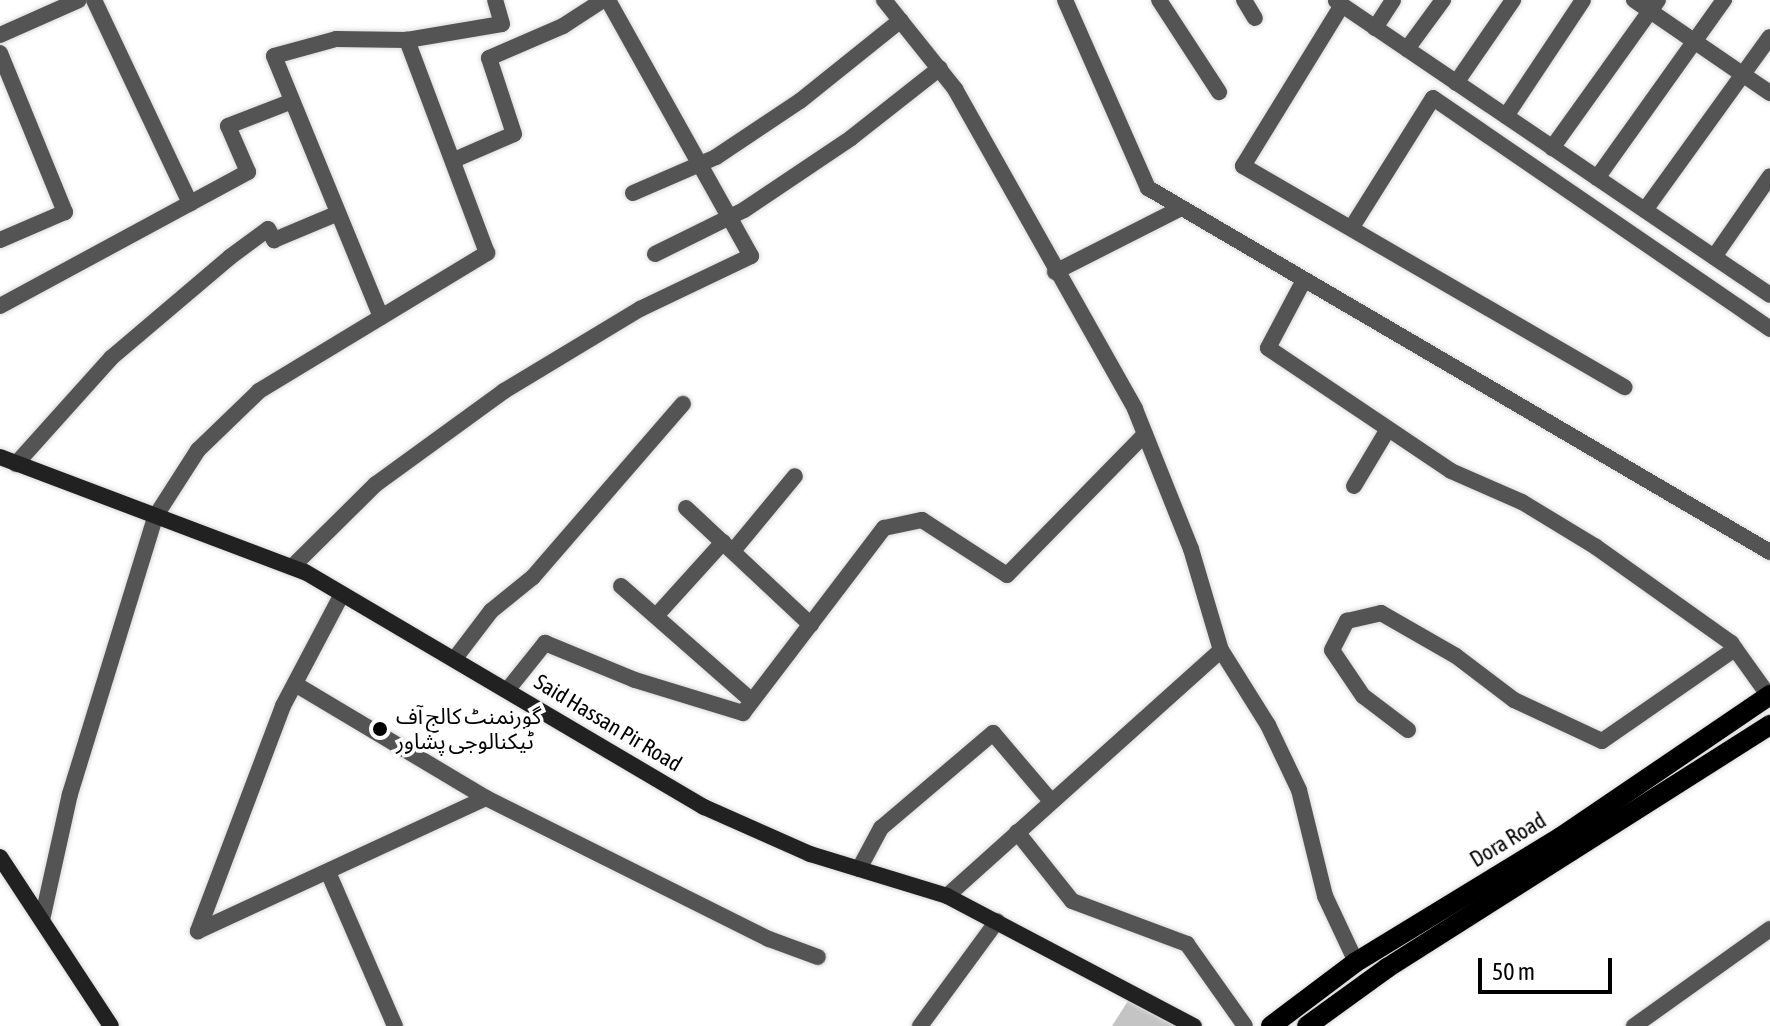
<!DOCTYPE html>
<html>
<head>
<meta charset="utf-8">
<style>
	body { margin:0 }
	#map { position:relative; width:1770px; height:1026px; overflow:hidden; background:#fff; font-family:"Asap Condensed","Noto Sans Arabic",sans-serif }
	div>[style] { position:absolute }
	.building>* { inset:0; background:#c4c4c4 }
	.roads { filter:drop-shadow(0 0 2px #dbdbdb) drop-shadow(0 0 2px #dbdbdb) }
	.street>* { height:16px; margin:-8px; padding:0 8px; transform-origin:8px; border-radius:8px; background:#545454 }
	.secondary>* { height:16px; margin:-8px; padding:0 8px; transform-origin:8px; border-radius:8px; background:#212121 }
	.primary>* { height:20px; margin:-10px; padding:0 10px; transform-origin:10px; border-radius:10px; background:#000 }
	.dots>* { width:22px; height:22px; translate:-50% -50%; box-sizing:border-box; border:4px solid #fff; border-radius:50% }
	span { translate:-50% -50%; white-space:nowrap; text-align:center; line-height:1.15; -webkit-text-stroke:7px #fff; paint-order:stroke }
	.poi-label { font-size:22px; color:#000 }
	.left { translate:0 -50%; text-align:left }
	.street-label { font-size:22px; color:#000 }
	.scale { position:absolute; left:1478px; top:958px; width:134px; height:36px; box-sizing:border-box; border:4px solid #000; border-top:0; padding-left:10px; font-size:24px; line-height:28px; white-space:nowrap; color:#000; -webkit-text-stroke:6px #fff; paint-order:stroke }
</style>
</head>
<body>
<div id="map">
	<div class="building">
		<div style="clip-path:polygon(1133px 993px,1187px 1026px,1112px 1026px)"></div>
	</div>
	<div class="roads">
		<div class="street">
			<div style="left:94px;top:0;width:225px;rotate:64.7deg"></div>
			<div style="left:884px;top:0;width:114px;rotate:51.4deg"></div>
			<div style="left:955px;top:89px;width:367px;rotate:60.6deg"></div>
			<div style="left:1135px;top:409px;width:151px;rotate:68.2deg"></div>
			<div style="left:1191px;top:549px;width:105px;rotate:73.5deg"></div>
			<div style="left:1221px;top:650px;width:89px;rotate:57.9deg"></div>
			<div style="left:1268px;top:725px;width:72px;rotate:64.5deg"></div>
			<div style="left:1299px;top:790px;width:109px;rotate:76.2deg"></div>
			<div style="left:1325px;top:896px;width:73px;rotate:64.8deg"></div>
			<div style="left:1065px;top:0;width:206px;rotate:66.2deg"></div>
			<div style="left:1148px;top:188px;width:721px;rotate:30.34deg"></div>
			<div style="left:1159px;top:0;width:110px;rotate:56.9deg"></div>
			<div style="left:1244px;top:0;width:21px;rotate:59deg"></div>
			<div style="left:1634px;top:0;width:165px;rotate:34.4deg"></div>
			<div style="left:1336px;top:1px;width:524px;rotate:34.11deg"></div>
			<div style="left:1342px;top:5px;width:189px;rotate:121.6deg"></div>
			<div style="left:1243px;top:166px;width:441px;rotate:30.1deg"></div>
			<div style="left:1375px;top:28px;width:33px;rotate:-57deg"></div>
			<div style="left:0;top:35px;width:86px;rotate:-23.9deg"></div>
			<div style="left:1407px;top:49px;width:61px;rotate:-53.7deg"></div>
			<div style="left:0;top:53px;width:172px;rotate:67.8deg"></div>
			<div style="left:65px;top:212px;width:71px;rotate:156.7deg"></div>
			<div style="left:1456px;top:83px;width:101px;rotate:-55.5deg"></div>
			<div style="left:1506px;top:116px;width:139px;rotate:-56.4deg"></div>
			<div style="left:1552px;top:148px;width:182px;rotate:-54.4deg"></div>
			<div style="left:454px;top:160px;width:65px;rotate:-23.4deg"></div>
			<div style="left:514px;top:134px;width:80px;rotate:-108.2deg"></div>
			<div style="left:489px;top:58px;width:81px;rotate:-23.4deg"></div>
			<div style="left:563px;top:26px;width:48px;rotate:-33deg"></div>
			<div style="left:1597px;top:178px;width:219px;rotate:-54.5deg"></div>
			<div style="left:633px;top:193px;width:90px;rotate:-23.4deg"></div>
			<div style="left:716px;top:157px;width:101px;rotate:-33.7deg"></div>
			<div style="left:800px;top:101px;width:129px;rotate:-38.7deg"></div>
			<div style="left:1645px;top:210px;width:213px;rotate:-54.2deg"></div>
			<div style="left:1352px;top:227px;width:152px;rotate:-57.9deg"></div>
			<div style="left:1433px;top:98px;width:409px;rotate:34.4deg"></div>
			<div style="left:655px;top:254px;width:99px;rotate:-26.3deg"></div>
			<div style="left:744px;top:210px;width:129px;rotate:-33.9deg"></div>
			<div style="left:851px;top:138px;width:113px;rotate:-38.2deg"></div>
			<div style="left:1714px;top:257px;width:98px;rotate:-55.3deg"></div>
			<div style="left:1055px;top:272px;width:141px;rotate:-26.9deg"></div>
			<div style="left:1304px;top:280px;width:77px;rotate:117.9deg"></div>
			<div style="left:1268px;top:348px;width:220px;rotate:33.9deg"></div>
			<div style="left:1451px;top:471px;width:77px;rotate:23.6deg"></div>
			<div style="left:1522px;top:502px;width:87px;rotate:31.3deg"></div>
			<div style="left:1596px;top:547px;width:166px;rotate:35.4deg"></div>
			<div style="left:1731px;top:643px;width:65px;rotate:54.4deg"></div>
			<div style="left:0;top:306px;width:282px;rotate:-28.4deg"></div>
			<div style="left:248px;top:172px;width:50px;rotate:-113.5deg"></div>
			<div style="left:228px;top:126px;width:66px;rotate:-21.2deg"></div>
			<div style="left:381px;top:317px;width:282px;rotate:-112.3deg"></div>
			<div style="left:274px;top:56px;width:64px;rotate:-15.3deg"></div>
			<div style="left:336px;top:39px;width:71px;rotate:0.8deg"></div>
			<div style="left:16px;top:464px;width:142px;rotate:-48.1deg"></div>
			<div style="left:111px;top:358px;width:156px;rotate:-40.3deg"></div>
			<div style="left:230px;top:257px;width:47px;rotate:-36.4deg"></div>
			<div style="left:268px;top:229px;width:13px;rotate:61deg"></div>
			<div style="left:274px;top:240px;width:67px;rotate:-22.8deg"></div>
			<div style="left:1354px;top:486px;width:66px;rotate:-59.2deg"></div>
			<div style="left:686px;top:508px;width:171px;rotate:43.1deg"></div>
			<div style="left:733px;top:551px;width:97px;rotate:-50.4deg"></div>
			<div style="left:292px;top:567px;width:118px;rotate:-44.7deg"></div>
			<div style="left:376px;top:484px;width:158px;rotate:-36deg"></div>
			<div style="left:504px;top:391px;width:159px;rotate:-31.1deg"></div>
			<div style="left:640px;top:309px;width:123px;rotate:-25.5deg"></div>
			<div style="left:751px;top:256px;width:293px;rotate:-119.2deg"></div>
			<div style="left:621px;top:586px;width:174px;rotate:41.3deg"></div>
			<div style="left:342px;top:594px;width:127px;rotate:117.8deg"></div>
			<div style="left:283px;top:706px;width:241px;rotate:110.7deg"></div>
			<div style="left:198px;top:931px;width:317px;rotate:-24.8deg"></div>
			<div style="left:486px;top:798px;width:316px;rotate:26.5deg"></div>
			<div style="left:769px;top:939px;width:52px;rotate:20.2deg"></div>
			<div style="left:656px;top:616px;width:100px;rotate:-47.8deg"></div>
			<div style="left:456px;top:657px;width:58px;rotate:-52.7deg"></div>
			<div style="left:491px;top:611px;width:54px;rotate:-39deg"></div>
			<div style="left:533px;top:577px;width:229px;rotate:-49.1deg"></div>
			<div style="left:295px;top:684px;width:222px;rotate:30.8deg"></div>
			<div style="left:509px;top:688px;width:58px;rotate:-51.3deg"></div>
			<div style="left:545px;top:643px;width:97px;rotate:22.3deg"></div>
			<div style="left:635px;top:680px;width:113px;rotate:17deg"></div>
			<div style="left:743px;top:713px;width:233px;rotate:-52.7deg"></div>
			<div style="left:884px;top:528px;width:39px;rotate:-12deg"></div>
			<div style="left:922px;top:520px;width:101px;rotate:32.9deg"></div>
			<div style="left:1007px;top:575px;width:197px;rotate:-45.6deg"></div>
			<div style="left:1408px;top:730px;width:56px;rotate:-142.9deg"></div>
			<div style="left:1363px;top:696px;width:55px;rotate:-124deg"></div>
			<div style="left:1332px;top:650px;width:33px;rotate:-63deg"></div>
			<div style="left:1347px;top:621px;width:35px;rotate:-13deg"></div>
			<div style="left:1381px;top:613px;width:86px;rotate:29.8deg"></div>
			<div style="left:1456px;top:656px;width:73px;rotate:37.2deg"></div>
			<div style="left:1514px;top:700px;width:97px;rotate:25deg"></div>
			<div style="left:1602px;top:741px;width:162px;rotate:-34.7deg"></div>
			<div style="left:1017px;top:832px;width:88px;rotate:51.4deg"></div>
			<div style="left:1072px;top:901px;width:123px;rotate:20.5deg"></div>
			<div style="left:1187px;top:944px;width:100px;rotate:54.7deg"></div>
			<div style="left:859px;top:869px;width:47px;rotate:-61.8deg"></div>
			<div style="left:881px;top:828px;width:147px;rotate:-40.3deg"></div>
			<div style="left:993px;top:733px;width:88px;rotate:49.6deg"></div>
			<div style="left:328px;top:872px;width:168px;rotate:66.5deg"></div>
			<div style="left:947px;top:896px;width:368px;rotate:-41.9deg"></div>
			<div style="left:42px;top:920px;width:129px;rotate:-77.5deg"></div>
			<div style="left:70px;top:794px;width:290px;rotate:-72.9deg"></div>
			<div style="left:155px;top:517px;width:80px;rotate:-57.3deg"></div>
			<div style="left:198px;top:450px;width:85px;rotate:-44deg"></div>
			<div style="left:259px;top:391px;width:267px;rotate:-31.2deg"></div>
			<div style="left:487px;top:253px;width:228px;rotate:-110.6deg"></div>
			<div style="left:407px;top:40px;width:96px;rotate:-9.6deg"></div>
			<div style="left:502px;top:24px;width:25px;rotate:-106deg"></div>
			<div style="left:920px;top:1026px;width:130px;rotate:-53.7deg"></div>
			<div style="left:1634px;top:1026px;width:167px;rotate:-35.5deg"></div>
		</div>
		<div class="secondary">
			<div style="left:0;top:457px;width:326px;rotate:20.7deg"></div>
			<div style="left:305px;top:572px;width:463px;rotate:30.5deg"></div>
			<div style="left:704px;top:807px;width:116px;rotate:23.9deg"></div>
			<div style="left:810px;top:854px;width:143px;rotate:17deg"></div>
			<div style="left:947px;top:896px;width:279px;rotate:27.8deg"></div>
			<div style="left:0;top:857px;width:202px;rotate:56.7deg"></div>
		</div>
		<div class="primary">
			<div style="left:1271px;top:1026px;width:106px;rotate:-37deg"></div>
			<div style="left:1356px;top:962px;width:240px;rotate:-31.4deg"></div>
			<div style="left:1561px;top:837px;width:253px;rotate:-34.2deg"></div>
			<div style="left:1307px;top:1026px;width:99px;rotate:-35.9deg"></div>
			<div style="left:1387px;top:968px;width:454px;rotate:-32.4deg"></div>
		</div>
	</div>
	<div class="dots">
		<div style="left:380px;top:729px;background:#000"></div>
	</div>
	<div class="poi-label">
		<span class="left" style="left:396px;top:729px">گورنمنٹ کالج آف<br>ٹیکنالوجی پشاور</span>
	</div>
	<div class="street-label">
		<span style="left:608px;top:723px;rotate:31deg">Said Hassan Pir Road</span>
		<span style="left:1508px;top:840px;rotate:-31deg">Dora Road</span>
	</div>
	<div class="scale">50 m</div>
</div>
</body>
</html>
